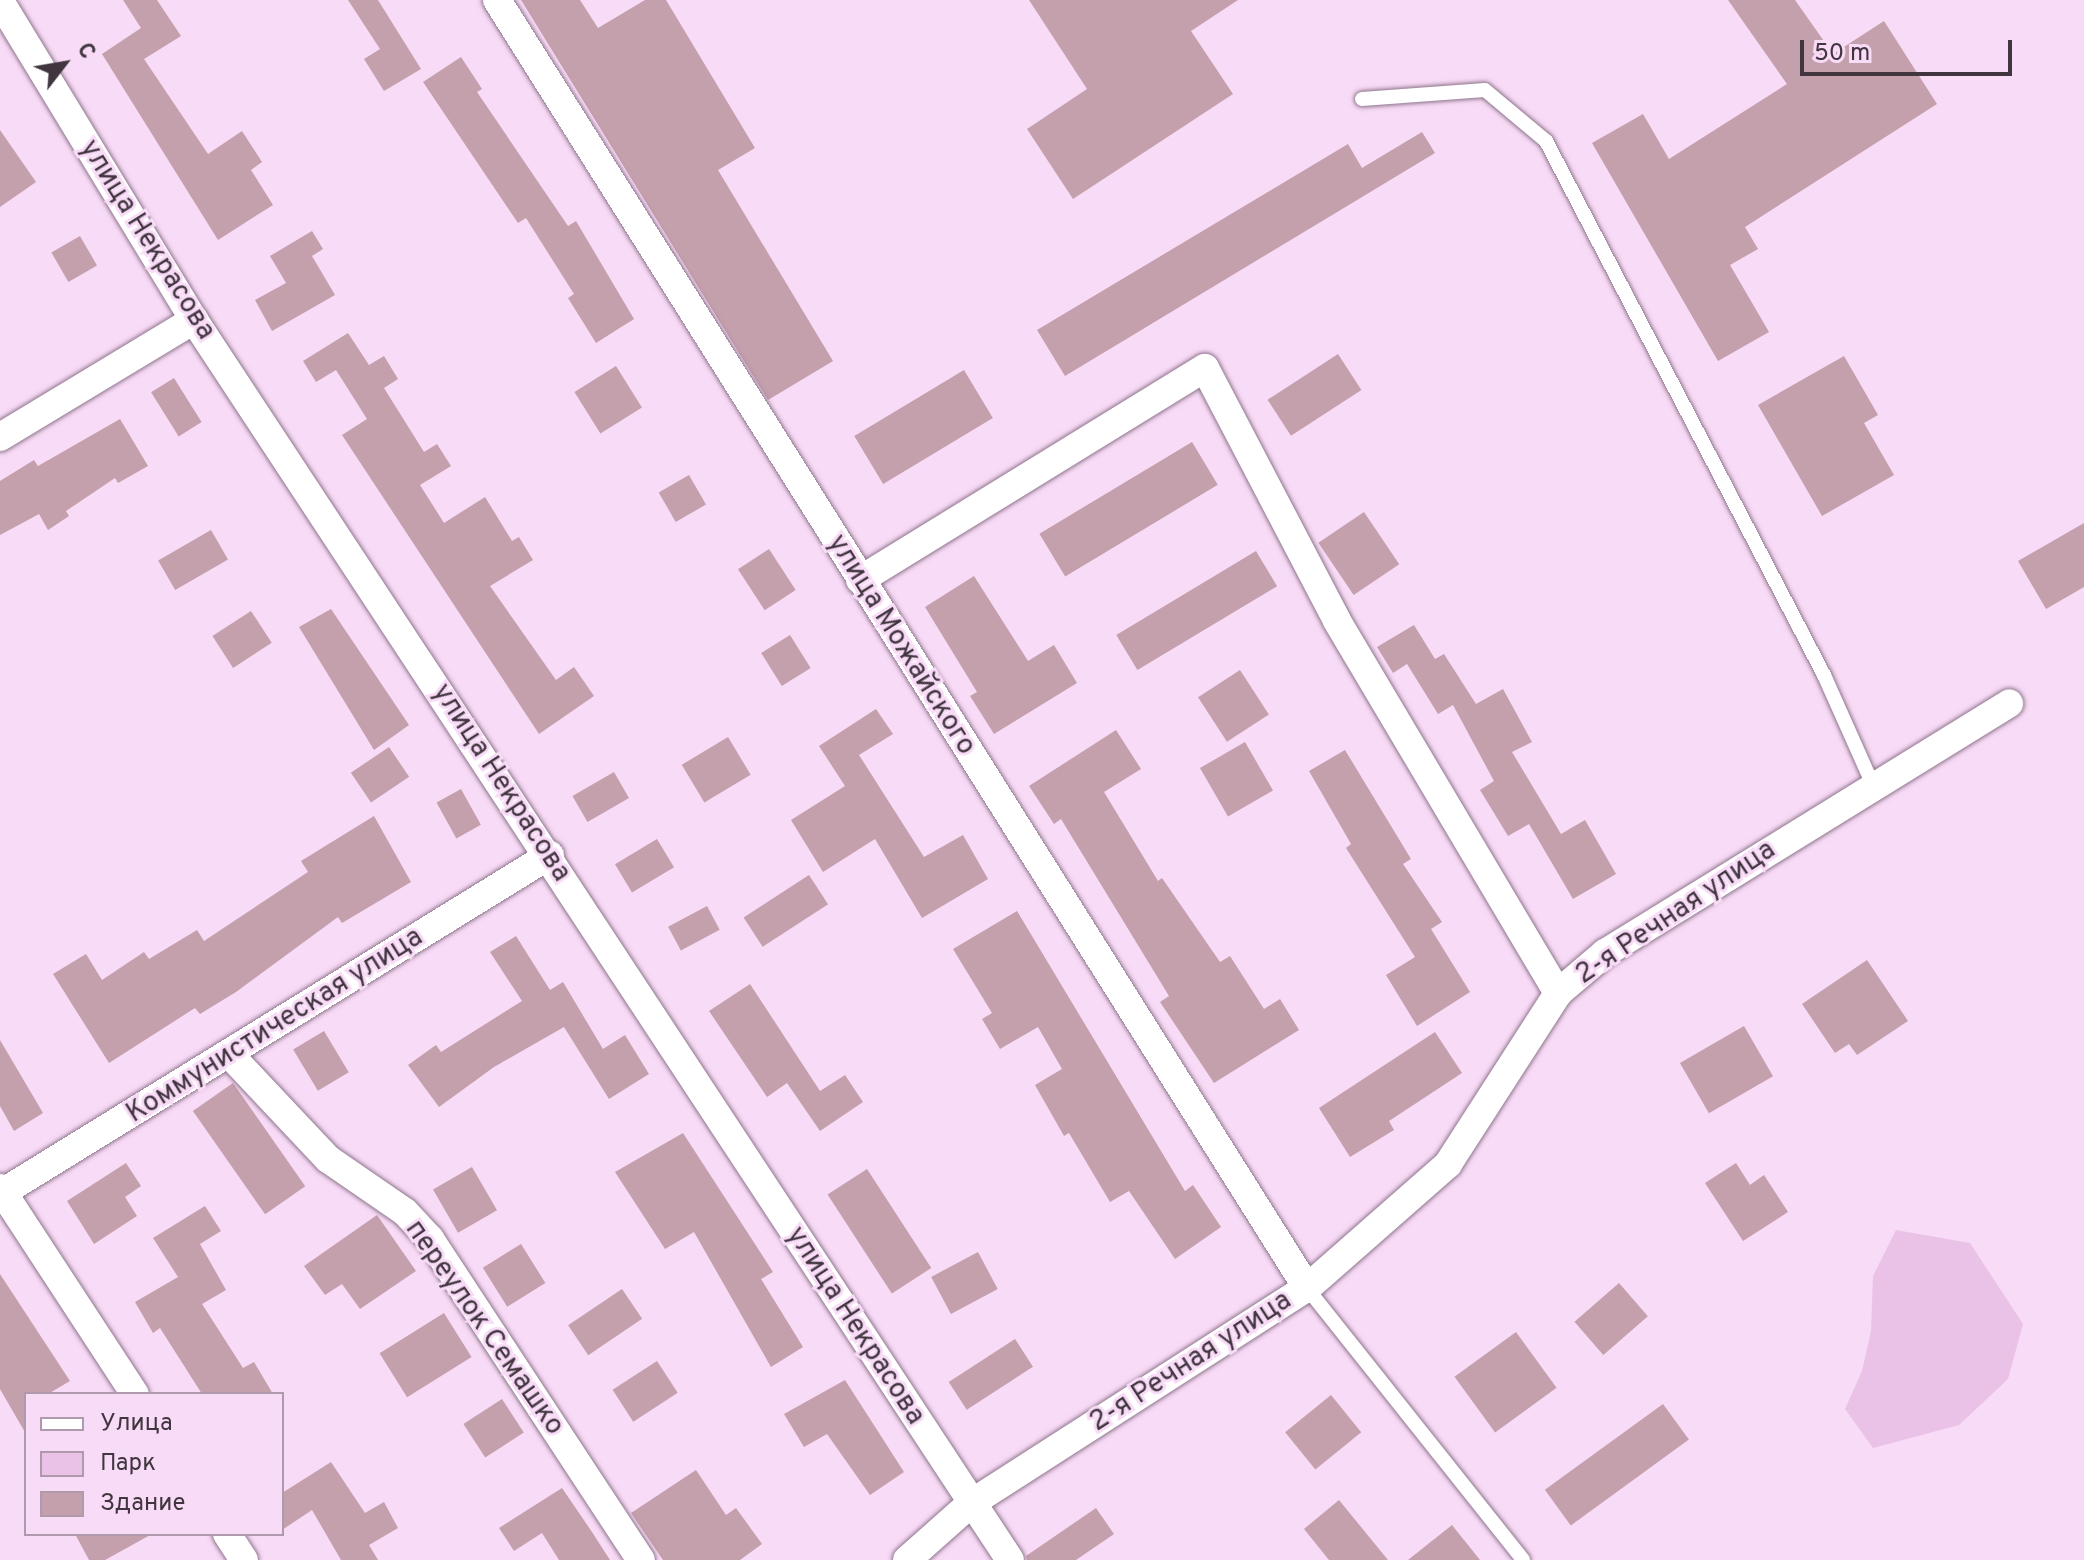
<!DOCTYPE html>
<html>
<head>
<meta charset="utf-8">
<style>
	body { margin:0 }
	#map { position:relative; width:2084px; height:1560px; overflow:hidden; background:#f8dbf6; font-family:Overpass,sans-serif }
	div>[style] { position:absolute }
	.green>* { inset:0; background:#eac1e7 }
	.building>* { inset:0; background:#c49fac; transform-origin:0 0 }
	.roads { filter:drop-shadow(0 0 2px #8f758d) drop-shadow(0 0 2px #8f758d) }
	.lane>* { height:14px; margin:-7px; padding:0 7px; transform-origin:7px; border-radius:7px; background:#fff }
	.street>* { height:28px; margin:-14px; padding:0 14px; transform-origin:14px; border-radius:14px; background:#fff }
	span { translate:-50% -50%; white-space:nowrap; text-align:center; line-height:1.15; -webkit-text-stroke:6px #f8dbf6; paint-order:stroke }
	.street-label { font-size:28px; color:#413640 }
	.legend { position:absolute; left:24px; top:1392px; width:260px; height:144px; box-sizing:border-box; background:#f8dbf6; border:2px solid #af99ad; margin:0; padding:10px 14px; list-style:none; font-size:24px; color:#413640 }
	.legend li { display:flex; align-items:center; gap:16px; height:40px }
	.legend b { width:40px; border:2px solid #af99ad }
	.north { position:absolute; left:24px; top:24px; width:80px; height:80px; -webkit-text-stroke:6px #f8dbf6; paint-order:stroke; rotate:59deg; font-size:22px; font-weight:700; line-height:32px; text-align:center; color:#413640 }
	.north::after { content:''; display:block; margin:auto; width:28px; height:36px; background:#413640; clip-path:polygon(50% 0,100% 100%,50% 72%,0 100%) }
	.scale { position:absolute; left:1800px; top:40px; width:212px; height:36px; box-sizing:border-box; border:4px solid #413640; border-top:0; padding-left:10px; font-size:24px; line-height:28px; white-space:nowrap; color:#413640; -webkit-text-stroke:6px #f8dbf6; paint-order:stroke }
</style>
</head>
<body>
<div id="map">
	<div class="green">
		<div style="clip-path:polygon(1896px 1230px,1970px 1243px,2023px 1324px,2008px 1379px,1959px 1425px,1873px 1448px,1845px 1409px,1862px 1371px,1871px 1331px,1873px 1276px)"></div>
	</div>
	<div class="building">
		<div style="clip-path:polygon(123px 0,157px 0,181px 36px,144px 59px,208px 154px,242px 131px,262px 162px,251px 170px,273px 205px,218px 240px,102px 54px,141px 28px)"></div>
		<div style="clip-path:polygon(348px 0,378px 0,421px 69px,384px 91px,364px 59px,380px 49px)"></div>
		<div style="clip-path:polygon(521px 0,580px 0,598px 28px,645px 0,666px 0,755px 148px,718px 170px,833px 361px,768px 400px)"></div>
		<div style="clip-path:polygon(1029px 0,1238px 0,1191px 31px,1233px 94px,1073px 199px,1027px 129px,1087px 89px)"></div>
		<div style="clip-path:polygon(1728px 0,1795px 0,1833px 54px,1884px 21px,1937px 104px,1745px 227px,1758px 249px,1730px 265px,1769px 332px,1718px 361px,1592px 143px,1643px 114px,1669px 159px,1787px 84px)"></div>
		<div style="clip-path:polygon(461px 57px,482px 89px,477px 92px,568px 226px,576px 221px,634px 319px,596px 343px,568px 298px,574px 294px,526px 218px,518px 223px,423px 82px)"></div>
		<div style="clip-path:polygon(0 130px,36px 182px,0 207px)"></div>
		<div style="clip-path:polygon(1422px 132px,1435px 153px,1065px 376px,1037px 330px,1348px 144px,1362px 168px)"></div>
		<div style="clip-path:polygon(312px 231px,323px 249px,312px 256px,335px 295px,272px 331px,255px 300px,286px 283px,270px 256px)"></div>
		<div style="left:80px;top:236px;width:34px;height:33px;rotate:60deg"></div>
		<div style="clip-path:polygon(348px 333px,369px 365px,384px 356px,398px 379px,384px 388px,424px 452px,437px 444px,451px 466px,420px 485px,444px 523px,485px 497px,512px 541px,519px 537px,533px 560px,490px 586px,556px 680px,574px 667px,594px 696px,539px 734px,342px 435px,367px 419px,336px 370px,316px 382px,303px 361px)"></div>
		<div style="left:1338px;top:354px;width:43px;height:84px;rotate:57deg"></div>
		<div style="clip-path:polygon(1844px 356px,1878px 415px,1864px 423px,1894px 475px,1822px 516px,1758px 405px)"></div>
		<div style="left:616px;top:366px;width:49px;height:49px;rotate:58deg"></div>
		<div style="left:964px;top:370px;width:56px;height:128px;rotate:59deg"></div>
		<div style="left:174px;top:378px;width:52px;height:27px;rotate:58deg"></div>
		<div style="clip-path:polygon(120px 419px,148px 466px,118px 483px,115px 478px,66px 511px,69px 516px,48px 530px,39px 514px,0 535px,0 481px,34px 460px,38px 466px)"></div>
		<div style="left:1192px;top:442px;width:50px;height:178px;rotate:59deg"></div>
		<div style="left:689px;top:475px;width:34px;height:35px;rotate:60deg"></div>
		<div style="left:1364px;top:512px;width:63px;height:55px;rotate:56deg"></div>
		<div style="clip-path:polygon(2084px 523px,2084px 587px,2046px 609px,2018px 561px)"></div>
		<div style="left:211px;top:530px;width:34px;height:61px;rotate:60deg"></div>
		<div style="left:769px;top:549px;width:49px;height:37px;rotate:57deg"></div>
		<div style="left:1256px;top:551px;width:41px;height:163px;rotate:59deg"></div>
		<div style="clip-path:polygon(974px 576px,1028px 661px,1054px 645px,1077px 683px,994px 734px,970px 696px,977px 692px,925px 607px)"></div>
		<div style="clip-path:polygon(331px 609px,409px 725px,374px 750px,299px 627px)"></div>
		<div style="left:251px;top:611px;width:38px;height:46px;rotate:57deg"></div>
		<div style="clip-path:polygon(1414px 625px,1435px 659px,1444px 654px,1476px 704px,1503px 689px,1532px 742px,1512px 752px,1561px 834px,1585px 820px,1616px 874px,1573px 899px,1529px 824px,1508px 836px,1480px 790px,1494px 781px,1453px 705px,1438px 714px,1407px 664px,1393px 673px,1377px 647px)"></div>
		<div style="left:790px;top:635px;width:39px;height:34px;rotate:58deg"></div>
		<div style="left:1240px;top:670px;width:53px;height:50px;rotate:57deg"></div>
		<div style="clip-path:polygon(876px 709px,893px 734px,859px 755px,924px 857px,963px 835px,988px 879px,922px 918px,875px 839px,823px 872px,791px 820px,845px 786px,819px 746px)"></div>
		<div style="clip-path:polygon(1116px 730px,1141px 769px,1104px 792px,1158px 881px,1162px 878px,1220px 962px,1230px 956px,1264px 1009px,1280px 999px,1299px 1030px,1214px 1083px,1160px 1002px,1169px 996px,1061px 819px,1054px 824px,1029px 786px)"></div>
		<div style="left:728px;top:737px;width:44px;height:54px;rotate:59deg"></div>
		<div style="left:1245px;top:742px;width:56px;height:52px;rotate:60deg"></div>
		<div style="left:389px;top:747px;width:36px;height:46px;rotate:56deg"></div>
		<div style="clip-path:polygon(1345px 750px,1411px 859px,1403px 864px,1442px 922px,1431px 929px,1470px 992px,1417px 1026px,1386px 975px,1415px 957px,1346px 848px,1351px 844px,1309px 771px)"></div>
		<div style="left:614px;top:772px;width:30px;height:48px;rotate:60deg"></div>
		<div style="left:461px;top:789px;width:41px;height:28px;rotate:61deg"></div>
		<div style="clip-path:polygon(374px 816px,411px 882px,342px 923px,338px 917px,236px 992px,200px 1014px,195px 1008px,109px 1063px,53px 974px,86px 954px,102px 980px,144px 952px,149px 959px,197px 930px,204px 941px,308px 872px,301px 861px)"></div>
		<div style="left:657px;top:839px;width:33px;height:49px;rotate:59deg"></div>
		<div style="left:809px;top:875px;width:35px;height:78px;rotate:57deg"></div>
		<div style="left:707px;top:906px;width:27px;height:44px;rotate:62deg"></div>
		<div style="clip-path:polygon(1017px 911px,1185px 1191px,1193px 1185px,1221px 1227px,1175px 1259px,1129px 1191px,1110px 1202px,1069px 1133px,1064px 1136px,1035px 1085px,1062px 1069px,1038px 1027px,1000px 1049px,982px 1019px,992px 1013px,953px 949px)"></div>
		<div style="clip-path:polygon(516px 936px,550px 990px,563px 982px,603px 1049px,625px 1035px,649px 1074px,609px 1099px,564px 1027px,494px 1067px,439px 1107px,408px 1065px,436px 1045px,441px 1052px,522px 1001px,490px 952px)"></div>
		<div style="clip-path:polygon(1867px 960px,1908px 1021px,1857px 1055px,1849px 1044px,1835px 1053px,1802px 1004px)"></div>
		<div style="clip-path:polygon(750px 984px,820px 1091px,845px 1075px,863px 1102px,820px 1131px,787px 1083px,767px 1097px,709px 1011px)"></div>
		<div style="left:1744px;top:1026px;width:58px;height:74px;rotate:60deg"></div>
		<div style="left:324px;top:1031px;width:48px;height:36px;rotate:59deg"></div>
		<div style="clip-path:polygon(1435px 1032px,1462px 1073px,1389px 1121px,1394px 1130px,1350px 1157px,1319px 1108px)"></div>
		<div style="clip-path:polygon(0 1040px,43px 1113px,14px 1131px,0 1106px)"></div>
		<div style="left:233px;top:1083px;width:126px;height:49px;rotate:55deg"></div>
		<div style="clip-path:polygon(683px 1133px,773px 1272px,761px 1279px,803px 1347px,771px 1367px,694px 1232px,665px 1249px,615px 1172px)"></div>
		<div style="clip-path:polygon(126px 1163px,141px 1186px,125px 1197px,137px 1216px,94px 1244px,67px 1201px)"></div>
		<div style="clip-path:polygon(1736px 1163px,1750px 1185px,1764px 1175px,1788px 1212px,1743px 1241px,1705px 1183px)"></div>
		<div style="left:472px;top:1167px;width:50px;height:45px;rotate:60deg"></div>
		<div style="left:867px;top:1169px;width:118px;height:47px;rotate:57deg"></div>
		<div style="clip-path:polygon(205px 1206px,221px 1231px,200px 1244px,226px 1290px,202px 1304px,243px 1368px,254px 1362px,273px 1394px,202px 1394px,160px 1328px,153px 1333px,135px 1302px,178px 1277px,153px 1238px)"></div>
		<div style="clip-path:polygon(377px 1215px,416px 1271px,360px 1309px,342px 1284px,325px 1295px,304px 1266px)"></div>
		<div style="left:521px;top:1244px;width:46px;height:45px;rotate:58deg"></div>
		<div style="left:978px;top:1252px;width:42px;height:53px;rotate:62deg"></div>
		<div style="clip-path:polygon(0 1274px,70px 1381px,48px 1394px,26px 1394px,26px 1434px,0 1389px)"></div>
		<div style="left:1619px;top:1283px;width:44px;height:59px;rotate:49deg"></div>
		<div style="left:622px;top:1289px;width:36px;height:65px;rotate:56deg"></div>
		<div style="left:444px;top:1313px;width:52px;height:76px;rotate:58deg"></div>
		<div style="left:1516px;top:1332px;width:69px;height:76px;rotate:54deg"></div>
		<div style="left:1015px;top:1339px;width:33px;height:79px;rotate:57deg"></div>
		<div style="left:657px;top:1361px;width:38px;height:53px;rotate:57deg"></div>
		<div style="clip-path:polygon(845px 1380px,904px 1472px,870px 1495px,827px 1434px,804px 1447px,784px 1414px)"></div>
		<div style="left:1331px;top:1395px;width:48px;height:59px;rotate:51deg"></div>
		<div style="left:502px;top:1399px;width:40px;height:46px;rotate:57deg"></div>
		<div style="left:1663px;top:1404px;width:44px;height:146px;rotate:54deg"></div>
		<div style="clip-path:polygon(331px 1462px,365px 1513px,384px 1502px,398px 1528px,369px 1545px,378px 1560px,341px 1560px,312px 1510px,282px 1530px,282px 1493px)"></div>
		<div style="clip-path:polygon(696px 1470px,726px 1515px,736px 1508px,762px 1544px,740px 1560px,663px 1560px,631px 1513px)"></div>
		<div style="clip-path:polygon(562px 1488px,592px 1532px,610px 1560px,559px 1560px,542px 1533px,514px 1551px,499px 1528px)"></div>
		<div style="clip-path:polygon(1339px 1500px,1388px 1560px,1329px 1560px,1304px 1529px)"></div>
		<div style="clip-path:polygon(1096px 1508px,1114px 1534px,1076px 1560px,1027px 1560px,1026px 1556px)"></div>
		<div style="clip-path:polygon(1452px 1525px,1480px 1560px,1408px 1560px)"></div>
		<div style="clip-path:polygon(75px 1534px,152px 1534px,105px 1560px,89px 1560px)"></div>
	</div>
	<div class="roads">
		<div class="lane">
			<div style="left:1362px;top:99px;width:123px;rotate:-4.2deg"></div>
			<div style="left:1485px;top:90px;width:80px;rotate:39.9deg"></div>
			<div style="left:1546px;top:141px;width:602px;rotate:62.5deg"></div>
			<div style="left:1824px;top:675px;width:120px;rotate:66deg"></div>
			<div style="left:1307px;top:1288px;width:347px;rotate:51.5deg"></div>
		</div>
		<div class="street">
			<div style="left:497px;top:0;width:1522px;rotate:57.83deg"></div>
			<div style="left:0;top:1px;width:373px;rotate:58.7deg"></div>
			<div style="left:194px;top:320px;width:1484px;rotate:56.65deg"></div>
			<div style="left:0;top:437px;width:227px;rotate:-31.1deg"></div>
			<div style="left:860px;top:580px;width:405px;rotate:-31.6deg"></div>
			<div style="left:1205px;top:368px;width:285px;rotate:62.4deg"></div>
			<div style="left:1337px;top:621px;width:433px;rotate:59.3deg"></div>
			<div style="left:230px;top:1055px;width:143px;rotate:46.7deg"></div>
			<div style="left:328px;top:1159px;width:93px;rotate:34.5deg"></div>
			<div style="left:405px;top:1212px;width:37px;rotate:47deg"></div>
			<div style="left:430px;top:1239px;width:384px;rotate:56.7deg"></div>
			<div style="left:0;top:1188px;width:246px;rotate:56.8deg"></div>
			<div style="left:0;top:1194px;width:646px;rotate:-31.65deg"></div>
			<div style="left:227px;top:1534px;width:31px;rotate:57deg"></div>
			<div style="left:907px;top:1560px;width:84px;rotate:-41.6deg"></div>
			<div style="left:970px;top:1504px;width:400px;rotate:-32.7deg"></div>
			<div style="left:1307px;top:1288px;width:188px;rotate:-41.3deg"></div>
			<div style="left:1448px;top:1164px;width:203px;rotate:-57.2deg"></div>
			<div style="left:1558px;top:993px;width:62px;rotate:-40.4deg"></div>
			<div style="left:1605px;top:953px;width:475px;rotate:-31.7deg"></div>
		</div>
	</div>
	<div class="street-label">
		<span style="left:147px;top:240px;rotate:58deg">улица Некрасова</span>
		<span style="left:901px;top:645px;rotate:58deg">улица Можайского</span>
		<span style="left:501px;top:783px;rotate:57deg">улица Некрасова</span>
		<span style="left:1676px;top:913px;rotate:-34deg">2-я Речная улица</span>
		<span style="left:275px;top:1026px;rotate:-32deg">Коммунистическая улица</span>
		<span style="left:855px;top:1326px;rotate:57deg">улица Некрасова</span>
		<span style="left:484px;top:1328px;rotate:55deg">переулок Семашко</span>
		<span style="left:1191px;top:1362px;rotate:-33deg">2-я Речная улица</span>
	</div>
	<ul class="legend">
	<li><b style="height:10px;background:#fff"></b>Улица</li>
	<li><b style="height:22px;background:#eac1e7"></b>Парк</li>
	<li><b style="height:22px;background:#c49fac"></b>Здание</li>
	</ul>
	<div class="north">С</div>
	<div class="scale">50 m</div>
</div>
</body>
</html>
